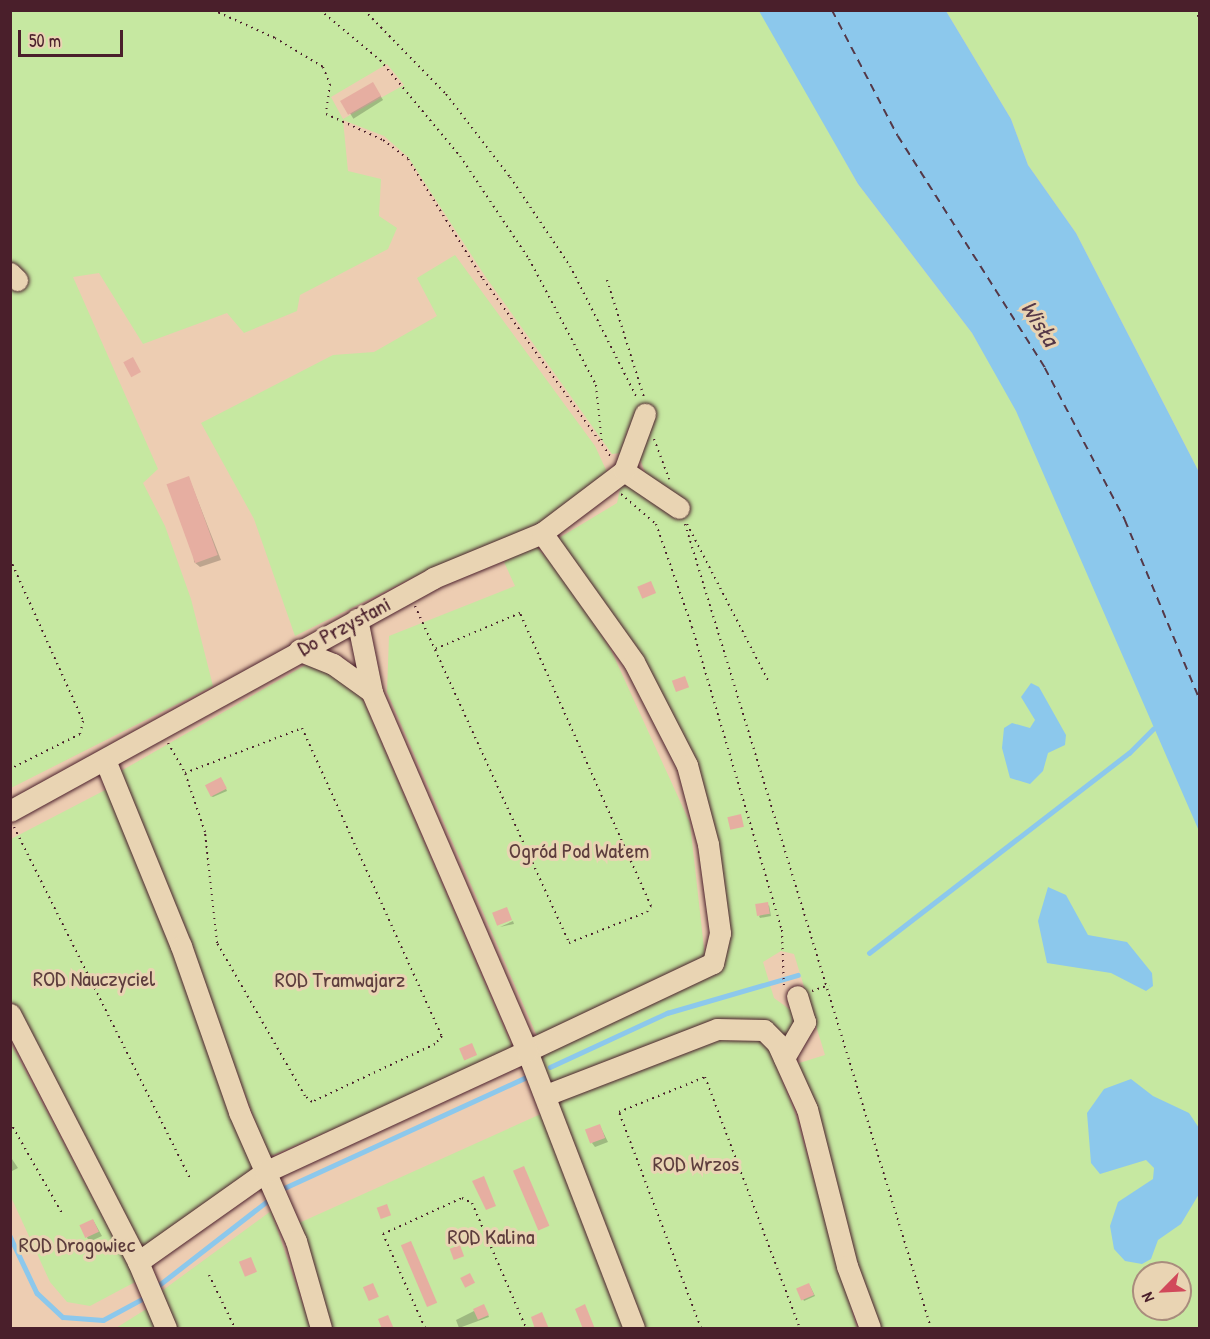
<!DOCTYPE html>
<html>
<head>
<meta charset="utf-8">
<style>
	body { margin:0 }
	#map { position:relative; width:1210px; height:1339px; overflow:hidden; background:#edcdb2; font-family:"Patrick Hand",sans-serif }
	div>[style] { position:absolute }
	.green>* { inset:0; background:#c6e8a1 }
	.water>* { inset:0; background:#8cc8ec }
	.shadow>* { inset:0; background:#0003; transform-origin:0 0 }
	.stream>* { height:4.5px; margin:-2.25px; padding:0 2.25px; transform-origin:2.25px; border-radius:2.25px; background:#8cc8ec }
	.ferry>* { height:1.5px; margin-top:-0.75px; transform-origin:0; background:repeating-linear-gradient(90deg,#543848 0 8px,transparent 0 14px) }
	.building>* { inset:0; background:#e6aea1; transform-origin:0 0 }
	.path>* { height:2px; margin-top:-1px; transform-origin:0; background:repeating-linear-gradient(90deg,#4a1f2b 0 1.5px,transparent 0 6px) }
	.roads { filter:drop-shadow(0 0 2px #4a1f2b) drop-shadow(0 0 2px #4a1f2b) }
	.minor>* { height:21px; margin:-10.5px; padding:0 10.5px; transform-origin:10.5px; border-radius:10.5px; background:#e9d4b3 }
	span { translate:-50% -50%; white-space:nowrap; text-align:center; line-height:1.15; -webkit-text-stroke:6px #e9d4b3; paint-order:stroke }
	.street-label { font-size:22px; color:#4a1f2b }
	.park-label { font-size:22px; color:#5d3d3d }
	.water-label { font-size:24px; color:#543848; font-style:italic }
	.frame { position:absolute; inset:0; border:12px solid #4a1f2b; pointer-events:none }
	.north { position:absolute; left:1132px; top:1261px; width:60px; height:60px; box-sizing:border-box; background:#e9d4b3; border:2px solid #a98c7d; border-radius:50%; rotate:246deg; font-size:16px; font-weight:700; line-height:24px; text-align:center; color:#4a1f2b }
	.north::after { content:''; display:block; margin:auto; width:21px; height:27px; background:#d1495b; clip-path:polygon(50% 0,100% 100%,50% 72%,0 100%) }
	.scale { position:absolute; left:18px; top:30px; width:105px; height:27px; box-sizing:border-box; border:3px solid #4a1f2b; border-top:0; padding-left:8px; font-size:18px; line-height:21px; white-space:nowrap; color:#4a1f2b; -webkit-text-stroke:4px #e9d4b3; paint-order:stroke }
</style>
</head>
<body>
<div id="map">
	<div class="green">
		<div style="clip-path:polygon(evenodd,11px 11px,761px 11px,858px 184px,972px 333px,1009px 396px,1092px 569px,1199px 821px,1199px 1328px,876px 1328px,796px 1064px,825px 1055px,794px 954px,781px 951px,763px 962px,774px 998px,792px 1011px,797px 1029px,789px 1043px,762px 1024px,546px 1084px,536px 1059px,543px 1048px,721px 965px,714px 840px,559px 538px,617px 503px,621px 485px,645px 472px,628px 428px,621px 453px,612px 454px,485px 276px,408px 157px,384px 136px,343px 120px,348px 171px,381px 179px,379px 216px,397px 228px,388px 249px,300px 295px,297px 311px,244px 333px,227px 313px,143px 344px,99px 273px,73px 277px,158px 469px,143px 483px,165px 526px,191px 599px,213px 686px,11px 788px,11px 11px,387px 64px,404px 85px,343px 119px,331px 97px,387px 64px,11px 11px,1144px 1273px,1180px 1273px,1180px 1309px,1144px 1309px,1144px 1273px)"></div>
		<div style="clip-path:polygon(946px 11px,1199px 11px,1199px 472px,1076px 233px,1028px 165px,1011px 119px)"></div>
		<div style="clip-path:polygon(455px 255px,595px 446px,607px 472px,544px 524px,426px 571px,295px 636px,254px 519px,201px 423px,333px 355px,374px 352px,437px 316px,417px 278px)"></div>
		<div style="clip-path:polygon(535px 545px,568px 582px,611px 650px,690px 823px,705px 957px,537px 1036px,387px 692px,389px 636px,515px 586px,504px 562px)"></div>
		<div style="clip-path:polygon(309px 663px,343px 677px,360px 693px,514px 1051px,269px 1157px,121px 771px)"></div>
		<div style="clip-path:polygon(111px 787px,254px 1169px,142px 1248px,11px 1000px,11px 839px)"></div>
		<div style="clip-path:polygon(752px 1031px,770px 1050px,795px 1113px,857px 1328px,641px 1328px,556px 1100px,695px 1041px)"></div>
		<div style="clip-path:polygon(10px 1042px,137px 1281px,90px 1306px,67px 1302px,50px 1282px,11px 1197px)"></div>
		<div style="clip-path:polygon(543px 1113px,624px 1328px,331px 1328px,315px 1294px,299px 1223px)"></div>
		<div style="clip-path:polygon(271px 1211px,311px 1328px,172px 1328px,159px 1293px)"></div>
		<div style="clip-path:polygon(148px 1308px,157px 1328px,116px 1328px)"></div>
	</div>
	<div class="water">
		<div style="clip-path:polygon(759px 11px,946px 11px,1011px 119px,1028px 165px,1076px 233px,1199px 472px,1199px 831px,1016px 411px,972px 333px,858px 184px)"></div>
		<div style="clip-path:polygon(1031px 683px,1039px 687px,1066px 735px,1065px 745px,1048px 753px,1043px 771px,1030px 784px,1010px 778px,1002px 748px,1004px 728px,1012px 723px,1030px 728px,1035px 720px,1021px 697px)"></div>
		<div style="clip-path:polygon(1048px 887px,1066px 895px,1088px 935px,1127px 942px,1152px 973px,1153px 986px,1146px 991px,1111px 973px,1047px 963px,1038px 921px)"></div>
		<div style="clip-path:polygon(1131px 1079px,1153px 1096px,1189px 1113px,1199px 1128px,1199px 1194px,1181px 1224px,1158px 1240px,1151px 1259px,1142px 1264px,1125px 1261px,1114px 1249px,1110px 1226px,1118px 1202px,1153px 1179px,1154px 1168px,1146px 1160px,1100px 1174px,1091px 1163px,1087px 1113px,1104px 1089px)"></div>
	</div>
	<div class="shadow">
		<div style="left:373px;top:84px;width:19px;height:35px;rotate:58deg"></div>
		<div style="clip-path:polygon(189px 478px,221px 560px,200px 567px,194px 562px)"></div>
		<div style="clip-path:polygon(222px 780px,227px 791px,213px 797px,211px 796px)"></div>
		<div style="clip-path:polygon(769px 905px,771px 916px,760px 918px,759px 916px)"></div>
		<div style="clip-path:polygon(513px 921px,514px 924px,500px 927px)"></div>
		<div style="clip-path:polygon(600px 1126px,608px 1142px,595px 1147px,592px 1143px)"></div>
		<div style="clip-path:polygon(10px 1156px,18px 1168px,10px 1172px)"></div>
		<div style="clip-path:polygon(93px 1220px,102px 1236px,91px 1241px,87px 1238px)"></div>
		<div style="clip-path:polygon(810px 1286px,815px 1296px,804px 1301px,798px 1289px)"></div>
		<div style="clip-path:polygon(484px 1306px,489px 1317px,459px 1328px,456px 1320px)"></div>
	</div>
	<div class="stream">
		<div style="left:869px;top:953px;width:328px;rotate:-37.6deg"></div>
		<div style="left:1129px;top:753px;width:34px;rotate:-45deg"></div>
		<div style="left:550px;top:1067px;width:129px;rotate:-24.8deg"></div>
		<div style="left:667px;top:1013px;width:136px;rotate:-16.2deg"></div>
		<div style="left:282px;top:1189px;width:267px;rotate:-24.6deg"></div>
		<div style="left:10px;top:1236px;width:63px;rotate:64.7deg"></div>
		<div style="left:37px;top:1293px;width:35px;rotate:43deg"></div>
		<div style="left:63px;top:1317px;width:40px;rotate:4.3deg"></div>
		<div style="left:103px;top:1320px;width:44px;rotate:-28.3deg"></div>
		<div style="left:159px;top:1285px;width:135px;rotate:-37.8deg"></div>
	</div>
	<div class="ferry">
		<div style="left:832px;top:10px;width:142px;rotate:62.4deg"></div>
		<div style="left:898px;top:136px;width:275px;rotate:57.6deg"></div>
		<div style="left:1045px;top:368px;width:172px;rotate:62.2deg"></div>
		<div style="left:1125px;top:520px;width:195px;rotate:67.4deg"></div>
	</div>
	<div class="building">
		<div style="left:373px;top:82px;width:16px;height:38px;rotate:60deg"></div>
		<div style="left:133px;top:357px;width:17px;height:11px;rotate:62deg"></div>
		<div style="left:189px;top:476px;width:84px;height:24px;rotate:70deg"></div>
		<div style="left:651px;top:581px;width:13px;height:15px;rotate:67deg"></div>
		<div style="left:685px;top:676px;width:12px;height:14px;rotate:70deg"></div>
		<div style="left:221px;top:777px;width:13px;height:18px;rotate:63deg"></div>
		<div style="left:741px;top:814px;width:13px;height:14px;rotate:77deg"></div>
		<div style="left:768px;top:902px;width:12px;height:13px;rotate:81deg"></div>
		<div style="left:507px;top:907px;width:14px;height:16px;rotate:69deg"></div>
		<div style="left:472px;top:1043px;width:13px;height:14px;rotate:67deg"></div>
		<div style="left:600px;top:1124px;width:15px;height:16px;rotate:70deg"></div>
		<div style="left:524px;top:1166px;width:65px;height:12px;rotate:67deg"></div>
		<div style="clip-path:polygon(484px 1176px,496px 1206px,486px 1210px,472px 1181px)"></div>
		<div style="left:387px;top:1204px;width:12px;height:11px;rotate:70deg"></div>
		<div style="left:93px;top:1219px;width:14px;height:15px;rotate:65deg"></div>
		<div style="left:411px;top:1241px;width:67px;height:11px;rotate:67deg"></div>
		<div style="left:460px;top:1245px;width:12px;height:11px;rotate:70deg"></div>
		<div style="left:251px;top:1257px;width:16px;height:13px;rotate:68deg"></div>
		<div style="left:470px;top:1273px;width:11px;height:11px;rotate:63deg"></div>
		<div style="left:373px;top:1283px;width:15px;height:11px;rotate:67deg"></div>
		<div style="left:809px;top:1283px;width:13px;height:14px;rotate:67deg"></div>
		<div style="left:484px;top:1304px;width:12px;height:12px;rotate:66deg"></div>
		<div style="clip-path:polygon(585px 1304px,595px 1329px,583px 1329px,575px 1309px)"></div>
		<div style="clip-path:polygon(542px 1312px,549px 1329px,535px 1329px,531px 1317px)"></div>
		<div style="clip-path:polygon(388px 1315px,394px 1329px,382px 1329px,378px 1319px)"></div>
	</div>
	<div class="path">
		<div style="left:213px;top:10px;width:68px;rotate:24.3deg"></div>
		<div style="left:275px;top:38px;width:56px;rotate:31.1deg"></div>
		<div style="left:323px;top:67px;width:18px;rotate:68deg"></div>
		<div style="left:330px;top:84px;width:30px;rotate:98deg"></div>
		<div style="left:326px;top:114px;width:63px;rotate:24.5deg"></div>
		<div style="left:383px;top:140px;width:31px;rotate:37deg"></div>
		<div style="left:408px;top:159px;width:142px;rotate:58deg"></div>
		<div style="left:483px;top:279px;width:218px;rotate:54.3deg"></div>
		<div style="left:320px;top:10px;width:78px;rotate:39.8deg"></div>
		<div style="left:380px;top:60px;width:125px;rotate:50.2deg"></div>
		<div style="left:460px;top:156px;width:124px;rotate:56.2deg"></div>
		<div style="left:529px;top:259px;width:143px;rotate:62deg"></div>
		<div style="left:596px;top:385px;width:59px;rotate:84.2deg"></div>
		<div style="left:364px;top:10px;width:117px;rotate:45.7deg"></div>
		<div style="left:446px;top:94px;width:105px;rotate:52.4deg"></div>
		<div style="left:510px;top:177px;width:107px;rotate:56deg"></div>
		<div style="left:570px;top:266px;width:148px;rotate:63.1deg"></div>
		<div style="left:1195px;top:10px;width:11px;rotate:63deg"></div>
		<div style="left:607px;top:280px;width:123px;rotate:72.5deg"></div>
		<div style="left:654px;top:439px;width:43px;rotate:69.4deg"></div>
		<div style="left:621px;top:494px;width:46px;rotate:40.6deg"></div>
		<div style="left:656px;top:524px;width:109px;rotate:70.7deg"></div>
		<div style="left:692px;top:627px;width:316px;rotate:73.5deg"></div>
		<div style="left:782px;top:930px;width:56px;rotate:88deg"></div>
		<div style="left:685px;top:524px;width:841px;rotate:72.99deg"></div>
		<div style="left:687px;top:524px;width:176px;rotate:62.6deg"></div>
		<div style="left:10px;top:559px;width:178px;rotate:65.7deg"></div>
		<div style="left:83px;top:721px;width:13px;rotate:103deg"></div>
		<div style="left:80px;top:734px;width:78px;rotate:153.4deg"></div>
		<div style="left:415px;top:606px;width:371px;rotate:65.4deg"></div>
		<div style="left:569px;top:943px;width:84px;rotate:-21.7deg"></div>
		<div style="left:647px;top:912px;width:7px;rotate:-56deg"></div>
		<div style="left:651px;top:906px;width:321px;rotate:-114.1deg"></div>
		<div style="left:520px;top:613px;width:92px;rotate:157deg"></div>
		<div style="left:168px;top:743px;width:34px;rotate:60deg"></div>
		<div style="left:185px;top:773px;width:125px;rotate:-21deg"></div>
		<div style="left:302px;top:728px;width:338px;rotate:65.6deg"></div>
		<div style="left:442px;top:1036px;width:11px;rotate:131deg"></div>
		<div style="left:435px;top:1044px;width:136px;rotate:154.8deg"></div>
		<div style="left:312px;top:1102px;width:9px;rotate:-139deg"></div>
		<div style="left:305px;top:1096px;width:177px;rotate:-119.9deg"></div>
		<div style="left:217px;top:943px;width:112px;rotate:-96.2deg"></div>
		<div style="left:205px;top:832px;width:62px;rotate:-108.7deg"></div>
		<div style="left:14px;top:827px;width:394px;rotate:63.4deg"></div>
		<div style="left:812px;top:991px;width:18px;rotate:-19deg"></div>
		<div style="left:10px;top:1122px;width:105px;rotate:60.3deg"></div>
		<div style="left:209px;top:1275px;width:59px;rotate:63.9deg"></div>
		<div style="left:425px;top:1328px;width:103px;rotate:-114.1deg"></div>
		<div style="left:383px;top:1234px;width:87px;rotate:-24.5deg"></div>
		<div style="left:462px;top:1198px;width:11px;rotate:27deg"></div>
		<div style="left:472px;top:1203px;width:136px;rotate:66.6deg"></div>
		<div style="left:701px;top:1328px;width:231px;rotate:-110.8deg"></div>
		<div style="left:619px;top:1112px;width:93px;rotate:-22.1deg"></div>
		<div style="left:705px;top:1077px;width:268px;rotate:69.3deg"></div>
	</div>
	<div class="roads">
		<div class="minor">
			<div style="left:10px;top:273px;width:10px;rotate:45deg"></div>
			<div style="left:624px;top:471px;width:66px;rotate:33.9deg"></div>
			<div style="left:542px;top:533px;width:158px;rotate:54.5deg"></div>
			<div style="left:634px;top:662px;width:116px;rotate:62.8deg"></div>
			<div style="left:687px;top:765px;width:82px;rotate:75.1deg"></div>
			<div style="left:708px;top:844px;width:90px;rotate:82.3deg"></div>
			<div style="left:720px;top:933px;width:31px;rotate:103deg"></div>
			<div style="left:713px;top:963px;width:206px;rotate:154.7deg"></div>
			<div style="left:527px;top:1051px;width:297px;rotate:68.9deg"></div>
			<div style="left:357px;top:619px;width:75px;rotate:78.4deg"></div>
			<div style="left:105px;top:760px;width:201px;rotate:67.8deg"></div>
			<div style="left:181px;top:946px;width:176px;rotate:70.7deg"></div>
			<div style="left:239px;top:1112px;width:141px;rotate:66.2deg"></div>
			<div style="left:296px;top:1241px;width:91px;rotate:74deg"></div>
			<div style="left:10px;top:811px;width:483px;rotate:-28.8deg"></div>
			<div style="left:433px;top:578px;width:118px;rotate:-22.4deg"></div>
			<div style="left:542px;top:533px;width:103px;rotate:-37.1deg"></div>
			<div style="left:624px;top:471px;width:61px;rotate:-69.8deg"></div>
			<div style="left:10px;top:1014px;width:279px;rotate:62.7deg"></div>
			<div style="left:138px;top:1262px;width:156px;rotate:-35.3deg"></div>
			<div style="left:265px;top:1172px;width:289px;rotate:-24.8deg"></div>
			<div style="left:527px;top:1051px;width:391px;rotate:-113.4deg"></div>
			<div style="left:372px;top:692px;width:48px;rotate:-144.3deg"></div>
			<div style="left:333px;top:664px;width:37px;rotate:-158deg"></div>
			<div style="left:784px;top:1058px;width:42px;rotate:-59.7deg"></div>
			<div style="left:805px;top:1022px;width:27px;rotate:-107deg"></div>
			<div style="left:546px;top:1095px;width:183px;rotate:-21.1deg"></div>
			<div style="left:717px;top:1029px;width:47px;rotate:1.2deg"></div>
			<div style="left:764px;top:1030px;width:18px;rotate:45deg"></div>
			<div style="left:777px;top:1043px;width:72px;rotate:65.6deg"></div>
			<div style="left:807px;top:1109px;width:162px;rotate:75.7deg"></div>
			<div style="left:847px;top:1266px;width:66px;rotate:69.6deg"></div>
			<div style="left:138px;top:1262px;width:72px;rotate:67deg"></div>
		</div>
	</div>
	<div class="street-label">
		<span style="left:344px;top:626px;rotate:-28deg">Do Przystani</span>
	</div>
	<div class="park-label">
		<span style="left:579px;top:851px">Ogród Pod Wałem</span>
		<span style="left:94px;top:979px">ROD Nauczyciel</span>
		<span style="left:340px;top:980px">ROD Tramwajarz</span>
		<span style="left:696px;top:1164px">ROD Wrzos</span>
		<span style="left:491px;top:1237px">ROD Kalina</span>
		<span style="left:77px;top:1245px">ROD Drogowiec</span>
	</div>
	<div class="water-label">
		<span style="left:1040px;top:323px;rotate:57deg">Wisła</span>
	</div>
	<div class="frame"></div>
	<div class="north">N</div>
	<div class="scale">50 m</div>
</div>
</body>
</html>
